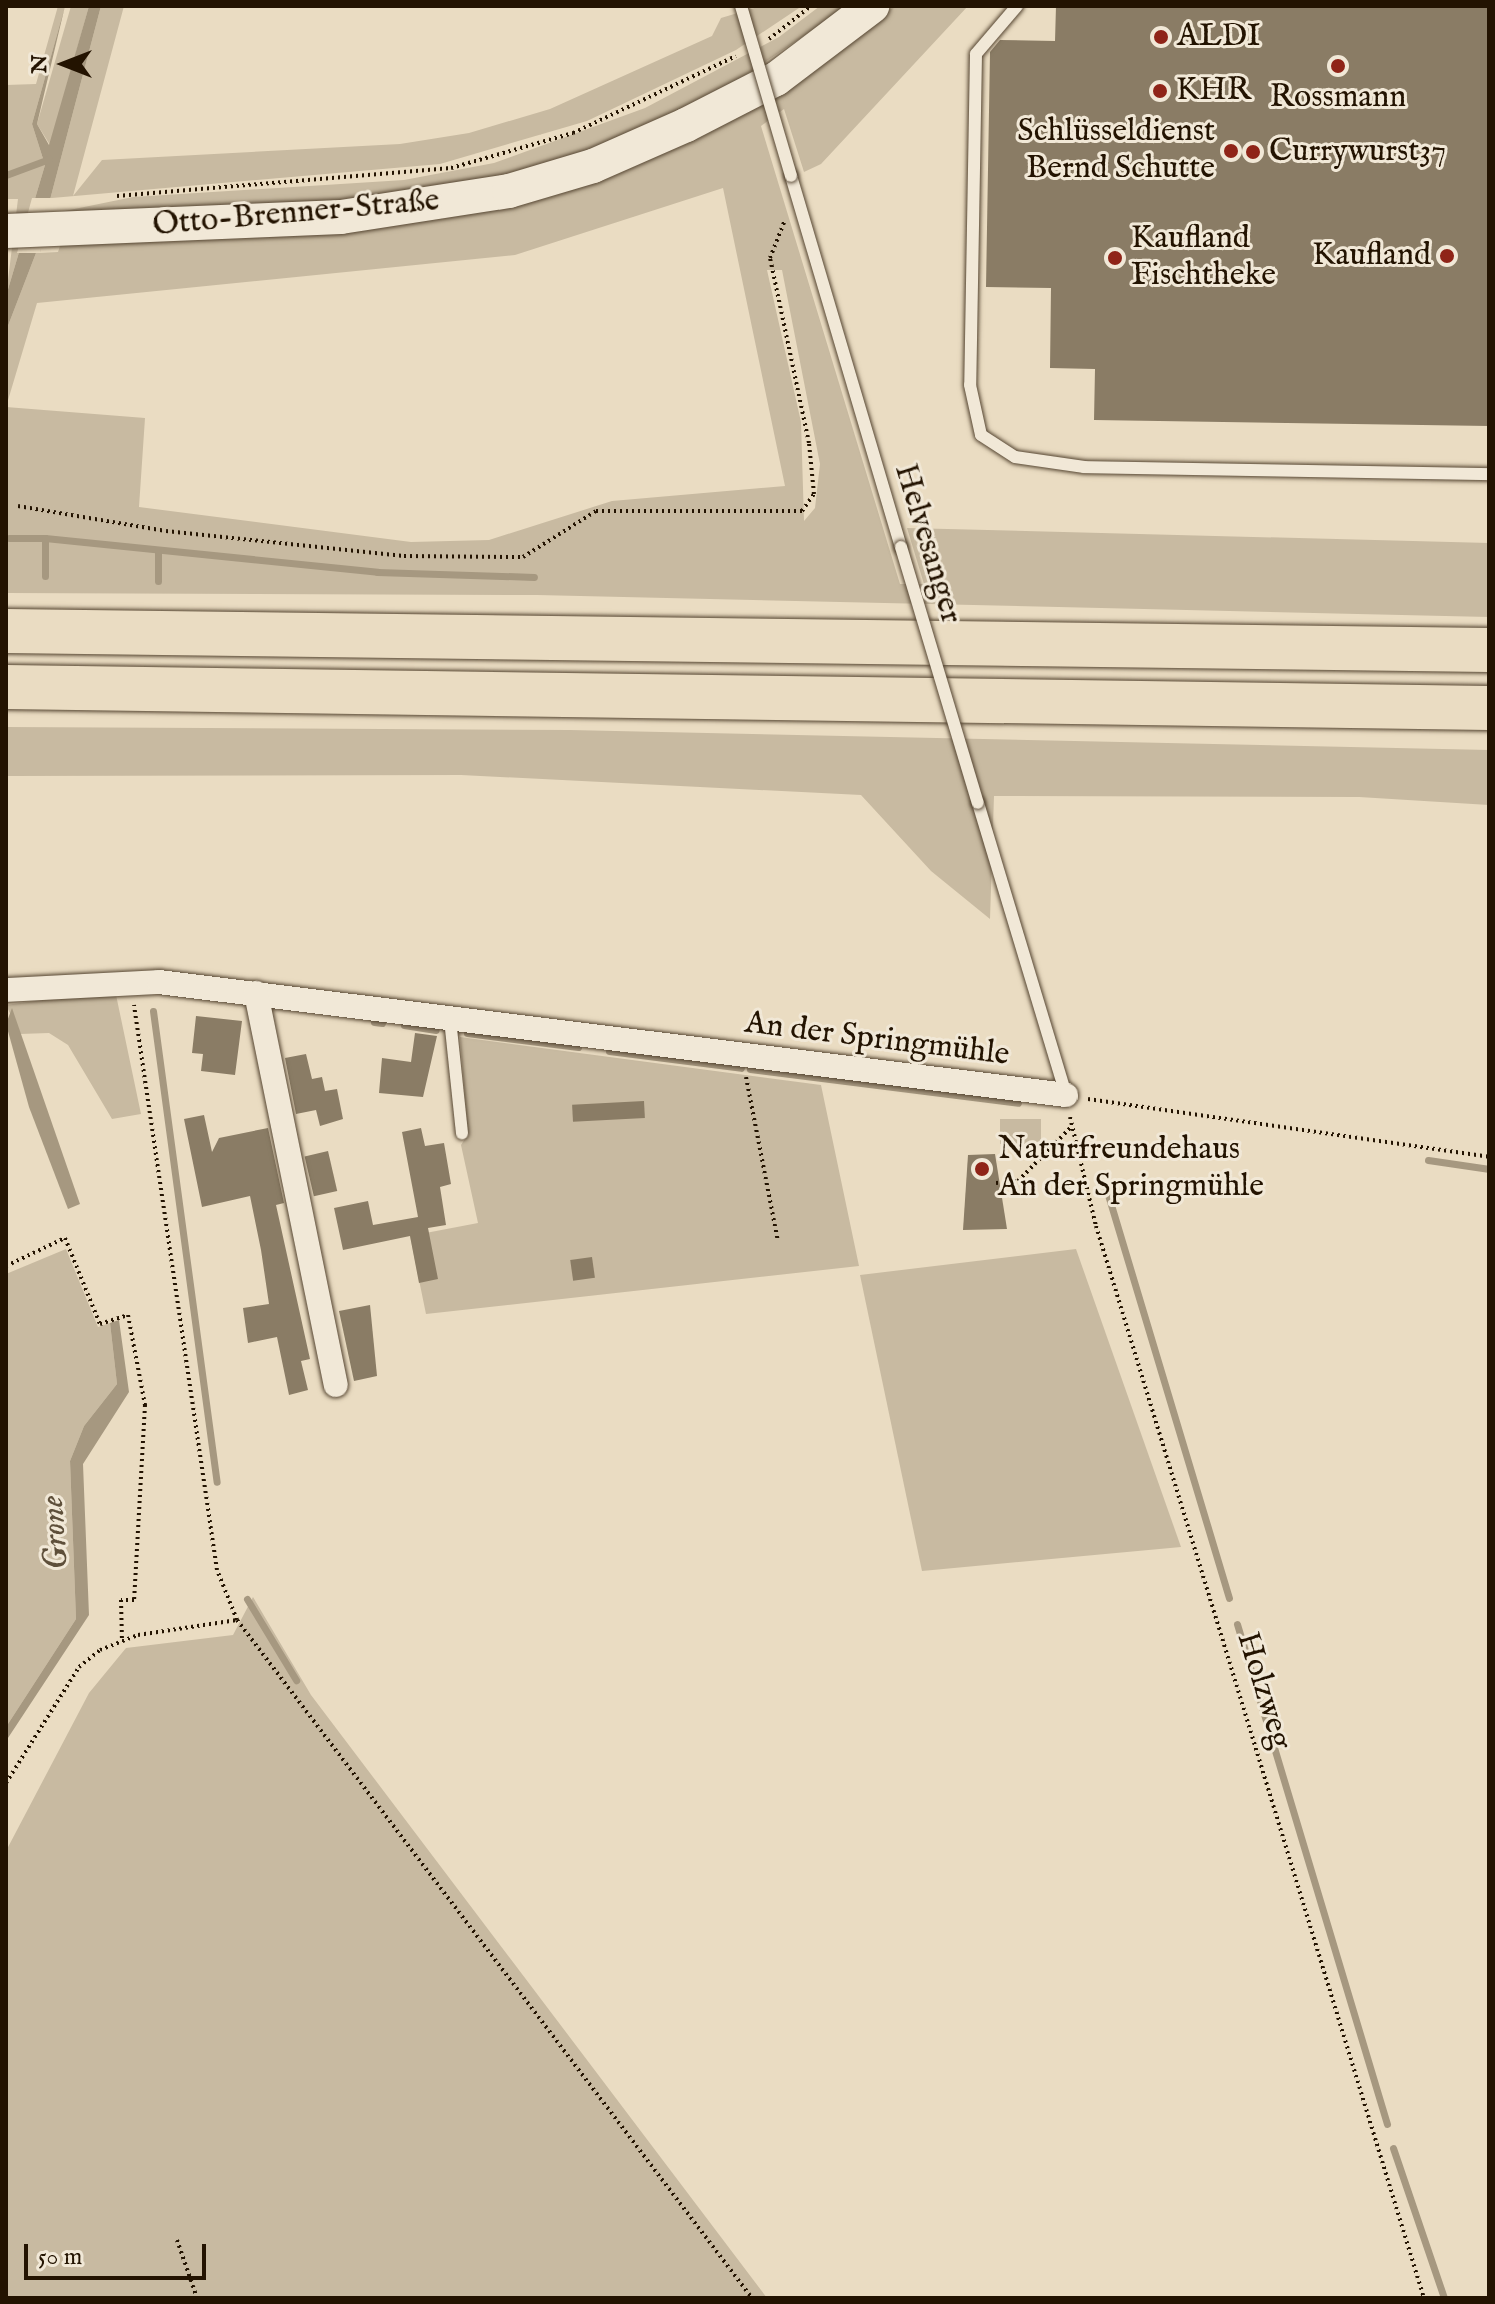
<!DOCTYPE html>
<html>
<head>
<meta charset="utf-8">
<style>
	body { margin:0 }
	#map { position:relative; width:1495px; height:2304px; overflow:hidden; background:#eadcc2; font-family:"IM FELL English",serif }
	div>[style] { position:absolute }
	.green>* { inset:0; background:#c8baa1; transform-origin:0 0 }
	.water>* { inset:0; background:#a69880 }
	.pier>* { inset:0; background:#eadcc2 }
	.stream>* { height:7px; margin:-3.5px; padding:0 3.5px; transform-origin:3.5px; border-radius:3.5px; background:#a69880 }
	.building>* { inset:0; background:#8a7c65; transform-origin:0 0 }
	.path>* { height:4px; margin-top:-2px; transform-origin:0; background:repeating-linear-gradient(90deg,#231301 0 2px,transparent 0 6px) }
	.roads { filter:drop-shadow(0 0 2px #554531) drop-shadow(0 0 2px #554531) }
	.lane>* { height:12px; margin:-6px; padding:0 6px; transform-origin:6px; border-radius:6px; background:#f1e8d7 }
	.street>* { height:24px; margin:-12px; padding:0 12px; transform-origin:12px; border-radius:12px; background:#f1e8d7 }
	.secondary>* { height:34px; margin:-17px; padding:0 17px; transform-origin:17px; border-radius:17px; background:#f1e8d7 }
	.highway>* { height:44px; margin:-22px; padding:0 22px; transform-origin:22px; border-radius:22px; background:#eadcc2 }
	.bridges { filter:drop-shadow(0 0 2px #554531) drop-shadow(0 0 2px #554531) }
	.lane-bridge>* { height:12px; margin:-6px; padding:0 6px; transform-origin:6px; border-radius:6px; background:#f1e8d7 }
	.dots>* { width:22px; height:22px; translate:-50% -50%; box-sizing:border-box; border:4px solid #f1e8d7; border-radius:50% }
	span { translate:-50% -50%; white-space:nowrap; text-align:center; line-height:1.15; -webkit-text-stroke:6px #f1e8d7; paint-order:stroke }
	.poi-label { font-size:32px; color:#231301 }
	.left { translate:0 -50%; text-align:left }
	.right { translate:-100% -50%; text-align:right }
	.street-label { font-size:32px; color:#231301 }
	.water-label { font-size:34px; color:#5e4f3a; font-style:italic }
	.frame { position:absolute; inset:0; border:8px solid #231301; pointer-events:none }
	.north { position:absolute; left:24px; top:24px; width:80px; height:80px; -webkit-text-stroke:6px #f1e8d7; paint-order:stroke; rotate:270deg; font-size:22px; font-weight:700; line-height:32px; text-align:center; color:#231301 }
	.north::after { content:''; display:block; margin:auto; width:28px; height:36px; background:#231301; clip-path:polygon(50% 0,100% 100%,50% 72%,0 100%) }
	.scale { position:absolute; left:24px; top:2244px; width:182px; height:36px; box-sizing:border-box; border:4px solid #231301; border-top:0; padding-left:10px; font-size:24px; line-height:28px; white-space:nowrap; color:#231301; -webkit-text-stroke:6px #f1e8d7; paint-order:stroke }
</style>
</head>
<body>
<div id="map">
	<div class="green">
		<div style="clip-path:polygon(58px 6px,65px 6px,32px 124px,45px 165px,6px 296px,18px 199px,6px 199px,6px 85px,36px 84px)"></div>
		<div style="clip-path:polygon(71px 6px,89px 6px,50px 145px,37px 124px)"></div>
		<div style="clip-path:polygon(evenodd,101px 6px,124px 6px,73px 196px,102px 160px,400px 144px,469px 133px,550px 109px,712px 36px,721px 18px,761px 6px,802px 6px,736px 50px,587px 121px,440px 164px,52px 198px,40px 253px,58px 252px,61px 243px,447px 217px,793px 82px,895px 6px,968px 6px,821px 164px,804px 172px,784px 109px,761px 126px,900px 584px,924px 584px,907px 528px,1489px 543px,1489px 617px,537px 595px,6px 593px,6px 331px,36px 253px,101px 6px,723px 188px,785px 486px,612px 501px,489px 540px,411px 542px,139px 507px,145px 418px,6px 407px,37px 303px,515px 255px,723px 188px,101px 6px,767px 270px,782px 270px,820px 464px,815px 508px,804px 521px,801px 422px,767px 270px)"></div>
		<div style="clip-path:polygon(820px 6px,848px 6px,722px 91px,591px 150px,519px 172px,382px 198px,50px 214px,133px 197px,404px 180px,494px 163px,645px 108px,779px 37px)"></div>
		<div style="clip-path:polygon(6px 727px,570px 730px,1489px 750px,1489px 805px,1359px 797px,994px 796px,990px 919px,931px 871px,861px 795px,461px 775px,6px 776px)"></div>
		<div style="clip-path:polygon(115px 990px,141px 1114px,112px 1119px,68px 1045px,49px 1033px,20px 1034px,6px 1005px)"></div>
		<div style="clip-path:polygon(460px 1037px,821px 1085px,859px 1266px,426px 1314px,410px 1236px,478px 1223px,461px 1145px,468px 1134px)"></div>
		<div style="left:1000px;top:1119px;width:41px;height:25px"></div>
		<div style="clip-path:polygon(66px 1249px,98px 1327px,110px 1323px,117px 1384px,84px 1426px,70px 1461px,76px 1619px,6px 1727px,6px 1274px)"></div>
		<div style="clip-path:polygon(1076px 1249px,1181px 1547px,922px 1571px,860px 1275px)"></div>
		<div style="clip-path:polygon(253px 1597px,311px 1695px,767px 2298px,6px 2298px,6px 1851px,89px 1693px,126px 1648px,233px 1635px)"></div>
	</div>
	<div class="water">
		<div style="clip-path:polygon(65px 6px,37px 124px,49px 145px,89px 6px,101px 6px,36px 253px,6px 331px,6px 296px,45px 165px,32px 124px)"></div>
		<div style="clip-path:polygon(12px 1008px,80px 1204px,68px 1209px,29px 1107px,6px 1024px)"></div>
		<div style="clip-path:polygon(119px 1320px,129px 1392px,83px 1464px,89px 1615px,6px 1741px,6px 1727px,76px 1619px,70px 1461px,84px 1426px,117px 1384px,110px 1323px)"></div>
	</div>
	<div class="pier">
		<div style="clip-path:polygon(32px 198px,53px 198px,40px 253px,17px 253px)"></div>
	</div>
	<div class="stream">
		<div style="left:6px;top:175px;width:46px;rotate:-20.4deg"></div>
		<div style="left:9px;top:538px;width:36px"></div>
		<div style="left:45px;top:538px;width:38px;rotate:90deg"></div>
		<div style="left:45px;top:538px;width:334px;rotate:5.8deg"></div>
		<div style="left:377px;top:572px;width:157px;rotate:1.8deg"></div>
		<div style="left:158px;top:581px;width:28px;rotate:-90deg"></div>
		<div style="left:153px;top:1011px;width:475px;rotate:82.3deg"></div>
		<div style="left:374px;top:1022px;width:8px;rotate:7deg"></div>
		<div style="left:404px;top:1025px;width:32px;rotate:9deg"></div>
		<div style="left:467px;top:1033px;width:112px;rotate:7.2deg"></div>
		<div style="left:609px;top:1051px;width:133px;rotate:7.3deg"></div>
		<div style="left:750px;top:1069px;width:270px;rotate:7.2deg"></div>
		<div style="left:1428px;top:1160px;width:62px;rotate:8.4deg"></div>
		<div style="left:1106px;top:1188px;width:428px;rotate:73.3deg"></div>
		<div style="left:247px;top:1599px;width:95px;rotate:58.8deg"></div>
		<div style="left:1237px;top:1624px;width:522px;rotate:73.3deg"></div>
		<div style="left:1393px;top:2148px;width:158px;rotate:71.2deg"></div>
	</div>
	<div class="building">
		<div style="clip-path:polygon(1056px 6px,1489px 6px,1489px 426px,1094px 420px,1095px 369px,1050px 368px,1051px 288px,986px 287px,990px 52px,1000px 40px,1055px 41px)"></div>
		<div style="clip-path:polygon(196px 1016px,242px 1021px,235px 1075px,201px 1071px,203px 1054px,192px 1053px)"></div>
		<div style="clip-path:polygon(415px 1033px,437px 1036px,423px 1097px,379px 1093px,382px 1058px,411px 1062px)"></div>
		<div style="clip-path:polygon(306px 1054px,312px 1079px,322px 1077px,325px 1091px,337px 1089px,343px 1119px,320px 1126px,316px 1110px,296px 1114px,285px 1058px)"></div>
		<div style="left:644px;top:1101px;width:17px;height:72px;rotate:87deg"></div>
		<div style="clip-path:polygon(204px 1115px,212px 1152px,219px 1138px,268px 1128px,284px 1203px,276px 1205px,310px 1359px,301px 1361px,308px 1390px,289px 1395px,277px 1337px,248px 1343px,243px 1308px,269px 1304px,261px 1250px,250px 1196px,202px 1207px,184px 1119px)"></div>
		<div style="clip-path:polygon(421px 1128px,425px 1146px,444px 1143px,451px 1184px,440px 1187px,446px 1225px,428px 1228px,438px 1279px,419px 1283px,410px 1236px,343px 1250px,334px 1208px,368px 1201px,373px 1225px,418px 1217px,402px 1132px)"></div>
		<div style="left:328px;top:1151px;width:41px;height:24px;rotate:77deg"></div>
		<div style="clip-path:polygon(995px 1154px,1007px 1229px,963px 1230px,968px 1155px)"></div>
		<div style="left:592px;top:1257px;width:21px;height:22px;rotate:82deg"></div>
		<div style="clip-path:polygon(370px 1305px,377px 1376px,354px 1381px,339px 1311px)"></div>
	</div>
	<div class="path">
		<div style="left:769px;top:39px;width:53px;rotate:-38.2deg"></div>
		<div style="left:117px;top:196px;width:335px;rotate:-4.8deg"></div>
		<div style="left:451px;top:168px;width:127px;rotate:-16deg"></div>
		<div style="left:573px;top:133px;width:180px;rotate:-25.3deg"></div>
		<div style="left:18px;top:506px;width:150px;rotate:9.6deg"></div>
		<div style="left:166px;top:531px;width:239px;rotate:6deg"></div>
		<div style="left:404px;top:556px;width:119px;rotate:0.5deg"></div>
		<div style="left:523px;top:557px;width:86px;rotate:-32.2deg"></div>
		<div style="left:596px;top:511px;width:206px"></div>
		<div style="left:802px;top:511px;width:21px;rotate:-55deg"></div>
		<div style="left:814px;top:494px;width:51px;rotate:-95.6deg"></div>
		<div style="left:809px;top:443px;width:189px;rotate:-101.9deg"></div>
		<div style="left:770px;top:258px;width:41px;rotate:-68.5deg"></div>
		<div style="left:746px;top:1077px;width:167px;rotate:79deg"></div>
		<div style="left:1088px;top:1099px;width:405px;rotate:8.2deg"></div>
		<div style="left:1070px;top:1117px;width:112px;rotate:76.6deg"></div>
		<div style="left:1096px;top:1226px;width:1121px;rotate:72.99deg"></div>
		<div style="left:996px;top:1183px;width:22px;rotate:-5deg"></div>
		<div style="left:1018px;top:1181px;width:77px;rotate:-45.5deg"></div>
		<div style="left:6px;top:1266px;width:65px;rotate:-25.4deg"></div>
		<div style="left:65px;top:1238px;width:93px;rotate:67.9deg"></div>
		<div style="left:100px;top:1324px;width:29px;rotate:-18deg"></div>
		<div style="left:128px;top:1315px;width:92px;rotate:79.3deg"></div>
		<div style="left:145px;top:1405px;width:195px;rotate:93.2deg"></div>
		<div style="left:134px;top:1600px;width:13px;rotate:180deg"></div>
		<div style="left:121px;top:1600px;width:40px;rotate:88.6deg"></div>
		<div style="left:237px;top:1620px;width:851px;rotate:52.78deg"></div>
		<div style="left:6px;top:1783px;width:137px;rotate:-57.8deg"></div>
		<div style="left:79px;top:1667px;width:27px;rotate:-39deg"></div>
		<div style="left:100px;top:1650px;width:41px;rotate:-21.5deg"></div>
		<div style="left:138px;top:1635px;width:100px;rotate:-8.6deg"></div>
		<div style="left:237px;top:1620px;width:54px;rotate:-111.8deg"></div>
		<div style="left:217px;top:1570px;width:571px;rotate:-98.36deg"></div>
		<div style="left:177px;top:2240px;width:61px;rotate:71deg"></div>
	</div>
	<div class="roads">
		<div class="lane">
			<div style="left:1017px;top:6px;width:63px;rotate:130.5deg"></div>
			<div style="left:976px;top:54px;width:331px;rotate:91deg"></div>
			<div style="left:970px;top:385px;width:51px;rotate:77.6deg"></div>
			<div style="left:981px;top:435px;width:40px;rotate:32.9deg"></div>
			<div style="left:1015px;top:457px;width:70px;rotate:8.2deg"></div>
			<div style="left:1084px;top:467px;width:405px;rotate:1deg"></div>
			<div style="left:791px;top:176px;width:387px;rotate:73.5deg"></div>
			<div style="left:978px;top:803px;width:305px;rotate:73.2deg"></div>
			<div style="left:450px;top:1019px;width:115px;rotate:84deg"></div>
		</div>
		<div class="street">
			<div style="left:6px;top:990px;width:153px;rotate:-3deg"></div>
			<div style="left:159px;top:982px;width:914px;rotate:7.1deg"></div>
			<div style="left:256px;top:993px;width:400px;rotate:78.5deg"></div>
		</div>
		<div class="secondary">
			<div style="left:6px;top:231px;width:335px;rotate:-2.4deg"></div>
			<div style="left:341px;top:217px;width:170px;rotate:-8.8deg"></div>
			<div style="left:509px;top:191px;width:88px;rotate:-16.6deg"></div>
			<div style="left:593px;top:166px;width:102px;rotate:-23.8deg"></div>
			<div style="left:686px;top:125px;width:101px;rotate:-27.1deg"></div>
			<div style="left:776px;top:79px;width:121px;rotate:-37.2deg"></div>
		</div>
		<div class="highway">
			<div style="left:6px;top:631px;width:1483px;rotate:0.73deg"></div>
			<div style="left:6px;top:687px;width:1483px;rotate:0.81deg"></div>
		</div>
	</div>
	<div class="bridges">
		<div class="lane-bridge">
			<div style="left:741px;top:6px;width:177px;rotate:73.6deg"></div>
			<div style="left:901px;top:547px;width:267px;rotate:73.3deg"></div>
		</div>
	</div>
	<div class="dots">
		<div style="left:1161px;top:37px;background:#8f2418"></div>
		<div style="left:1338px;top:66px;background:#8f2418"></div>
		<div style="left:1160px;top:91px;background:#8f2418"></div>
		<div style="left:1231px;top:151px;background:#8f2418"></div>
		<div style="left:1253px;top:152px;background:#8f2418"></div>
		<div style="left:1447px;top:256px;background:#8f2418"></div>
		<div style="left:1115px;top:258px;background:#8f2418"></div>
		<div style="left:982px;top:1169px;background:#8f2418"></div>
	</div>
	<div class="poi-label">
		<span class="left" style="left:1177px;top:37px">ALDI</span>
		<span class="left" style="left:1176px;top:91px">KHR</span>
		<span style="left:1338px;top:98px">Rossmann</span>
		<span class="right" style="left:1215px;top:151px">Schlüsseldienst<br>Bernd Schutte</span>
		<span class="left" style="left:1269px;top:152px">Currywurst37</span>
		<span class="left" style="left:1131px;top:258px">Kaufland<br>Fischtheke</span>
		<span class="right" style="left:1431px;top:256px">Kaufland</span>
		<span class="left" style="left:998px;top:1169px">Naturfreundehaus<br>An der Springmühle</span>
	</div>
	<div class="street-label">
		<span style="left:296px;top:214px;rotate:-5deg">Otto-Brenner-Straße</span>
		<span style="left:927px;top:544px;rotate:73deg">Helvesanger</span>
		<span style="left:877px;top:1040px;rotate:7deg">An der Springmühle</span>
		<span style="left:1263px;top:1691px;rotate:73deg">Holzweg</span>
	</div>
	<div class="water-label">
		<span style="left:55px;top:1533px;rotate:-94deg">Grone</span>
	</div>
	<div class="frame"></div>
	<div class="north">N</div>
	<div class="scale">50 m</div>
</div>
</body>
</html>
